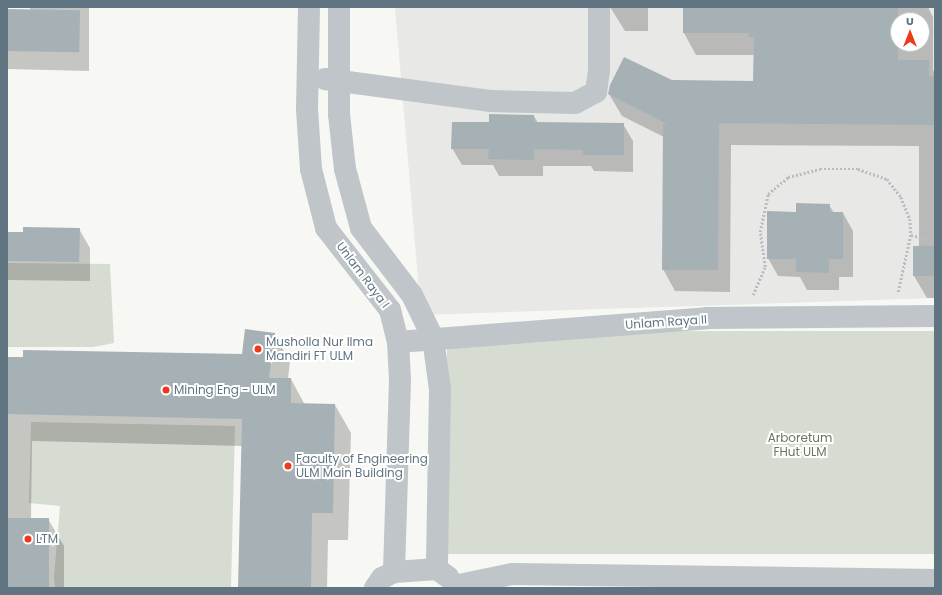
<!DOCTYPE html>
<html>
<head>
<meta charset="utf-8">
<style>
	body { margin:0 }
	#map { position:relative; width:942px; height:595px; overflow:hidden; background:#f7f7f3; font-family:Poppins,sans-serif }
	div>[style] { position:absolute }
	.built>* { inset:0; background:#e8e8e7 }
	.green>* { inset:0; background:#d7dcd2; transform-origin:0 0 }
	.shadow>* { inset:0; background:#0003 }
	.building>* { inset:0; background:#a6b1b6; transform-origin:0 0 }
	.path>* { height:2.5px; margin-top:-1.25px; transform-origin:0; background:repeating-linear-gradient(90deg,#b9bdc0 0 2px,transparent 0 4px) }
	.minor>* { height:22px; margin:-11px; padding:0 11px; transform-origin:11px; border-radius:11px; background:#bfc5c8 }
	.dots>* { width:11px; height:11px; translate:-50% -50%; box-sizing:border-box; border:2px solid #fff; border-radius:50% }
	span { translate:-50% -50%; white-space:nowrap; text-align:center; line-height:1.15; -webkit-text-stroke:4px #fff; paint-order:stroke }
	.street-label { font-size:12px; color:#607581 }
	.poi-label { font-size:12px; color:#607581 }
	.left { translate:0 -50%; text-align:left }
	.park-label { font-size:12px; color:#66785f }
	.frame { position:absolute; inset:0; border:8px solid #607581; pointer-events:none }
	.north { position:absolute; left:890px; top:12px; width:40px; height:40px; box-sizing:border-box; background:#fff; border:1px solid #bfc8cd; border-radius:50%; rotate:0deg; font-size:11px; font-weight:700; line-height:16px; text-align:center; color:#607581 }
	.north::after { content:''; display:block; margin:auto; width:14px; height:18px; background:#ee391c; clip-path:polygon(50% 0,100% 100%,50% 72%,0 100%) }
</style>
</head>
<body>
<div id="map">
	<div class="built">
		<div style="clip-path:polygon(evenodd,395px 7px,935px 7px,935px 298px,421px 315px,395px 7px,898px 20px,922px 20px,922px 44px,898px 44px,898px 20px)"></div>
	</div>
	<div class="green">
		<div style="clip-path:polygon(7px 263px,110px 264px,114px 343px,93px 347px,7px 347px)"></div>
		<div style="left:935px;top:331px;width:223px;height:488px;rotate:90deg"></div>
		<div style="clip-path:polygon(31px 422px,235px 426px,231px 588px,55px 588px,54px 577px,60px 506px,29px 503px)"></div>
	</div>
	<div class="shadow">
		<div style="clip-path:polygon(30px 7px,89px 7px,89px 71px,7px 69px,7px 10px,30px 10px)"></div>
		<div style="clip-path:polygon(610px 7px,648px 7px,648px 31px,625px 31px)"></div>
		<div style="clip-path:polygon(evenodd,684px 7px,928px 7px,933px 17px,933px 70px,935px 73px,935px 298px,927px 298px,914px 276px,919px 247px,919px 146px,731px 145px,730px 292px,675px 291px,663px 269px,664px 137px,622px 116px,609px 94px,672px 81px,754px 82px,754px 55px,696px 55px,684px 33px,684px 7px,898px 20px,922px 20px,922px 44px,898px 44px,898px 20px)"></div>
		<div style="clip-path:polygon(534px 116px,538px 123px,623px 124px,633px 141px,633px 172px,594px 171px,591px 166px,543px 166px,543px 176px,499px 176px,493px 165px,462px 165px,452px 148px,490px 123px)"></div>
		<div style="clip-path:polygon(829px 205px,834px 213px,843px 213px,853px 231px,853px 277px,839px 277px,839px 290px,807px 290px,800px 277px,778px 276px,768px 258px,797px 213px)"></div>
		<div style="clip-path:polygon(79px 229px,90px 248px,90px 281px,7px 280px,7px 233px)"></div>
		<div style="clip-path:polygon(274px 334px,290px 361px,288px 379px,291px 379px,305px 405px,335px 405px,351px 433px,348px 540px,328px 540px,327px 588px,239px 588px,243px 446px,32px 441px,31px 519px,48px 519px,64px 546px,64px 588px,7px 588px,7px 358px,243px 355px)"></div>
	</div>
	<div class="building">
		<div style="clip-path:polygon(683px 7px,898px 7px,898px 60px,929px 60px,929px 76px,935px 76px,935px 125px,719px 123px,718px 270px,662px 270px,663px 124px,667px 124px,608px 94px,610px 85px,624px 57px,672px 80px,753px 81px,754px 37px,749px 37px,749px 33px,683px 33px)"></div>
		<div style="left:7px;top:9px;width:73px;height:42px;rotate:1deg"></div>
		<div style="clip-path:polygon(489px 114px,534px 115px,534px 122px,624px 123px,624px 155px,583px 155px,583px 150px,534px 149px,534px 160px,488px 159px,489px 149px,451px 149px,452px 122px,489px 122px)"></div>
		<div style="clip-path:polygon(796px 203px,830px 204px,830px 212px,843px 212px,843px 259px,829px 259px,829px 273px,796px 272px,796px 259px,767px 259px,767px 211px,796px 212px)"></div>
		<div style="clip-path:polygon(23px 227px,80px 228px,79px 262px,7px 261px,7px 232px,23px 232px)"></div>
		<div style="left:913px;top:246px;width:22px;height:30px"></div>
		<div style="clip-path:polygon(245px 329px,275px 333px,269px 378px,291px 378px,291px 403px,335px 404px,333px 513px,312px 513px,311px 588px,238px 588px,242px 419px,7px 414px,7px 357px,23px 357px,23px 350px,242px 354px)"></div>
		<div style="left:7px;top:518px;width:42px;height:70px"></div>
	</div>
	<div class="path">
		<div style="left:935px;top:76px;width:1px;rotate:-90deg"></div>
		<div style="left:911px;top:235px;width:25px;rotate:12deg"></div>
		<div style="left:753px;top:295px;width:30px;rotate:-67deg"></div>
		<div style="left:765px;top:267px;width:35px;rotate:-98deg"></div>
		<div style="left:760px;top:232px;width:39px;rotate:-78deg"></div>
		<div style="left:768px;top:194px;width:26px;rotate:-40deg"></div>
		<div style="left:788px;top:177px;width:33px;rotate:-14deg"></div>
		<div style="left:820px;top:169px;width:38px"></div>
		<div style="left:858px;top:169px;width:31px;rotate:19deg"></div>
		<div style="left:887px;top:179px;width:23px;rotate:52deg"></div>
		<div style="left:901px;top:197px;width:24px;rotate:68deg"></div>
		<div style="left:910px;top:219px;width:16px;rotate:86deg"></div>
		<div style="left:911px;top:235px;width:60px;rotate:102.4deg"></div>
	</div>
	<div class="minor">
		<div style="left:309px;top:7px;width:102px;rotate:91.1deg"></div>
		<div style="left:307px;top:109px;width:60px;rotate:86.2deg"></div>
		<div style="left:311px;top:169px;width:61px;rotate:75.7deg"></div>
		<div style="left:326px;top:228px;width:104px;rotate:52deg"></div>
		<div style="left:390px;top:310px;width:33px;rotate:76deg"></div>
		<div style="left:398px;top:342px;width:38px;rotate:87deg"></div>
		<div style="left:400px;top:380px;width:192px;rotate:91.8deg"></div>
		<div style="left:339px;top:7px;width:107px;rotate:90deg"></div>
		<div style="left:339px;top:114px;width:55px;rotate:83.8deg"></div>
		<div style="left:345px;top:169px;width:61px;rotate:74.8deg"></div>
		<div style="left:361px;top:228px;width:84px;rotate:52.7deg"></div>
		<div style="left:412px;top:295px;width:48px;rotate:64deg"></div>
		<div style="left:433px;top:338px;width:52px;rotate:82.3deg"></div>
		<div style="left:440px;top:390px;width:179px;rotate:91deg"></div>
		<div style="left:325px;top:79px;width:166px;rotate:7.6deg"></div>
		<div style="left:490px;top:101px;width:85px;rotate:1.3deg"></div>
		<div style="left:575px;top:103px;width:24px;rotate:-28deg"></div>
		<div style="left:596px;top:92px;width:22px;rotate:-82deg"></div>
		<div style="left:599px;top:70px;width:63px;rotate:-90deg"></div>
		<div style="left:398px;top:342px;width:310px;rotate:-4.4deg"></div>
		<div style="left:707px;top:318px;width:228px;rotate:-0.5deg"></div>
		<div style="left:459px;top:585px;width:54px;rotate:-11.7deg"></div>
		<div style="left:512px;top:574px;width:423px;rotate:0.8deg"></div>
		<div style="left:375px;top:588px;width:12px;rotate:-55deg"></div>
		<div style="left:382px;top:578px;width:13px;rotate:-27deg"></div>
		<div style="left:394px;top:572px;width:43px;rotate:-4deg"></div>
		<div style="left:437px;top:569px;width:14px;rotate:36deg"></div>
	</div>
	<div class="dots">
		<div style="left:258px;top:349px;background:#ee391c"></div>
		<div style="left:166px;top:390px;background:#ee391c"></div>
		<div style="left:288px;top:466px;background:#ee391c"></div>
		<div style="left:28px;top:539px;background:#ee391c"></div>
	</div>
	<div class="street-label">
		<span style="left:363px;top:275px;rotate:53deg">Unlam Raya I</span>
		<span style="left:666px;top:322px;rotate:-4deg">Unlam Raya II</span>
	</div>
	<div class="poi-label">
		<span class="left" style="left:266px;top:349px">Musholla Nur Ilma<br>Mandiri FT ULM</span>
		<span class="left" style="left:174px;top:390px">Mining Eng - ULM</span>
		<span class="left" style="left:296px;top:466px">Faculty of Engineering<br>ULM Main Building</span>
		<span class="left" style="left:36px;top:539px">LTM</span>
	</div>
	<div class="park-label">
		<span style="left:800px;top:445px">Arboretum<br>FHut ULM</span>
	</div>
	<div class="frame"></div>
	<div class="north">U</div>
</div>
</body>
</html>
